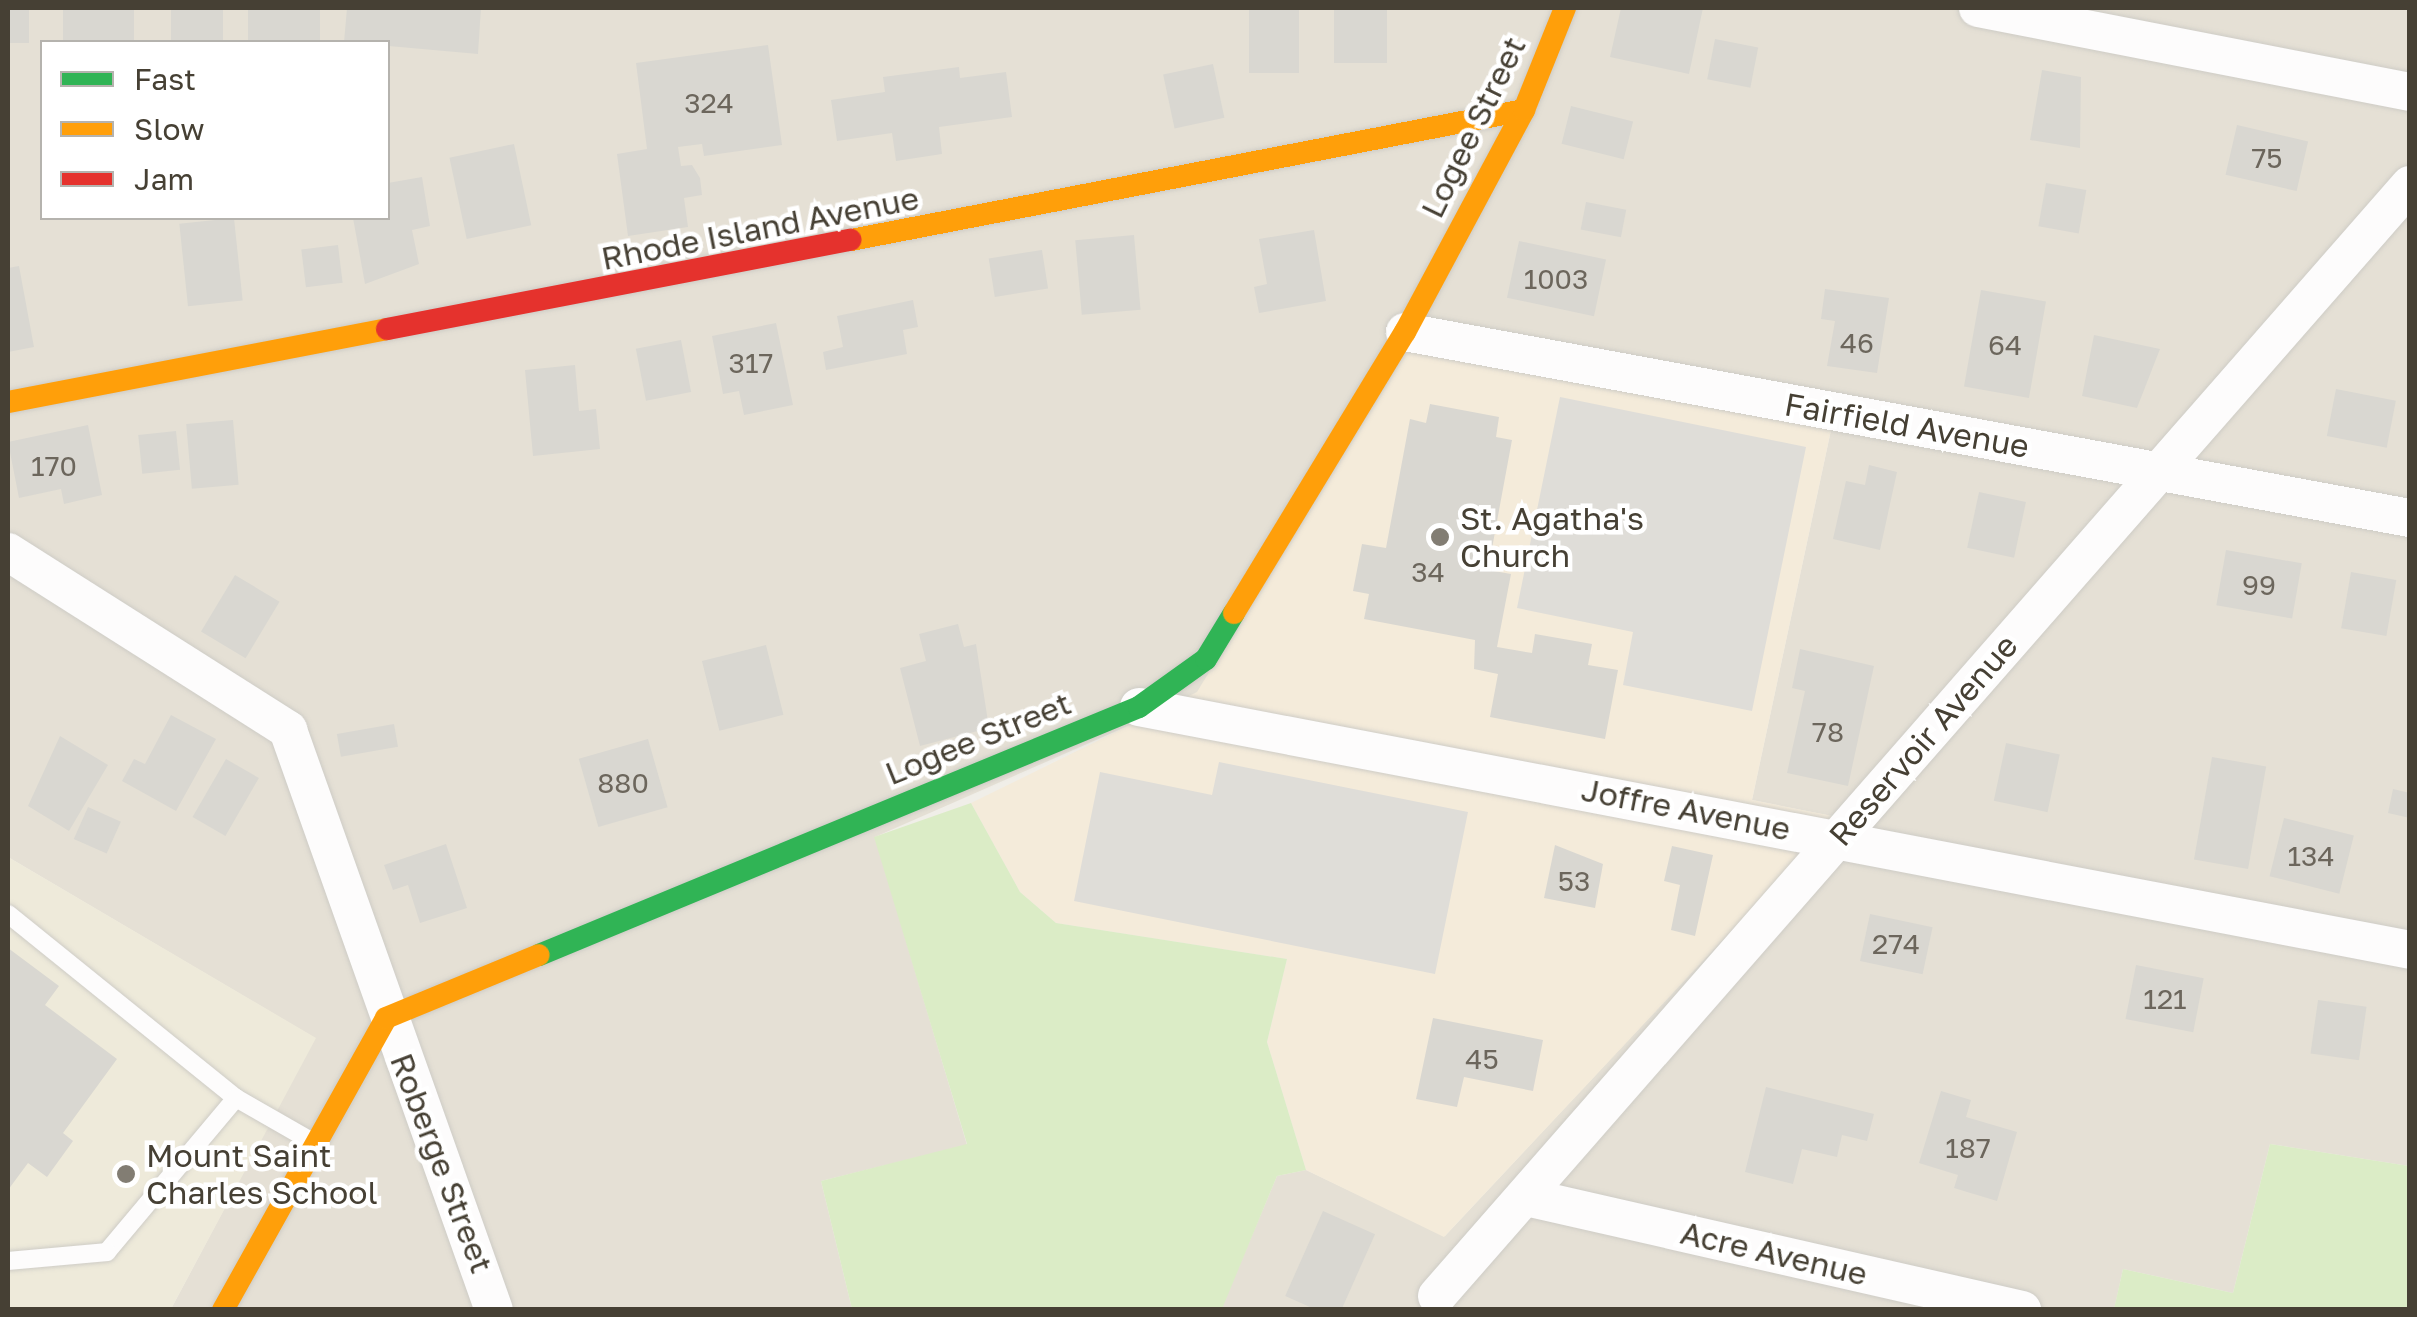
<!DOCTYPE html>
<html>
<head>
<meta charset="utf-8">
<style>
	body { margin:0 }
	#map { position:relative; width:2417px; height:1317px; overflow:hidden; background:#f0eee8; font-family:"Golos Text",sans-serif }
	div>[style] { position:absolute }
	.residential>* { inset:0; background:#e5e0d5 }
	.commercial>* { inset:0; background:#f4ebda }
	.education>* { inset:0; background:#eeeada }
	.green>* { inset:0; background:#dbecc6 }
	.parking>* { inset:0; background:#dfddd8 }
	.building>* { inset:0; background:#d9d7d1; transform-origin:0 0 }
	.roads { filter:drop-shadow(0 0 2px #ceccc6) drop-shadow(0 0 2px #ceccc6) }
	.lane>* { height:18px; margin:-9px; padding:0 9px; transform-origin:9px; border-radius:9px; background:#fdfcfc }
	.street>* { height:38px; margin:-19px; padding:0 19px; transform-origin:19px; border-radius:19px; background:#fdfcfc }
	.fast>* { height:22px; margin:-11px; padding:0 11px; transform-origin:11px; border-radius:11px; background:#30b455 }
	.slow>* { height:22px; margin:-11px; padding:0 11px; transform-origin:11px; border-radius:11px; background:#ff9f0a }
	.jam>* { height:22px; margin:-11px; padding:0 11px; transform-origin:11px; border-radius:11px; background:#e5322d }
	.dots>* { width:28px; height:28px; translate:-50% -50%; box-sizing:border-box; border:5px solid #fff; border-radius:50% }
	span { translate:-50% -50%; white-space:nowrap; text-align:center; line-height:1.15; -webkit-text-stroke:9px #fff; paint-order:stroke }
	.number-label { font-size:28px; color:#6c665c }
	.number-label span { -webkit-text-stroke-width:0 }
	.street-label { font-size:32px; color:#464034 }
	.poi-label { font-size:32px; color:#464034 }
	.left { translate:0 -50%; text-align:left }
	.frame { position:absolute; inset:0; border:10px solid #464034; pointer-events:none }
	.legend { position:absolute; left:40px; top:40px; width:350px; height:180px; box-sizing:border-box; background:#fff; border:2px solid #b5b3ae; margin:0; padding:12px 18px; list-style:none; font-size:30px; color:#464034 }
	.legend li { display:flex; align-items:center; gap:20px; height:50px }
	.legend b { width:50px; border:2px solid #b5b3ae }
</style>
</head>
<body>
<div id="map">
	<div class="residential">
		<div style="clip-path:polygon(evenodd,8px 8px,2409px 8px,2409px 1166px,2270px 1144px,2233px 1293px,2123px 1269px,2114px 1310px,1221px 1309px,1277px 1176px,1306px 1170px,1445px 1236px,1837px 817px,1752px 800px,1834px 416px,875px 837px,967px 1145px,821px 1181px,852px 1309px,171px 1309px,315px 1038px,8px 857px,8px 8px,42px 42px,388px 42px,388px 218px,42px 218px,42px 42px)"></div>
	</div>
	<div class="commercial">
		<div style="clip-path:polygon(1420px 323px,1834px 416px,1752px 800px,1838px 817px,1444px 1237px,1306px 1170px,1267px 1042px,1287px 959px,1056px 923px,1020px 892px,971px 803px,1197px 692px)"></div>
	</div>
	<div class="education">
		<div style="clip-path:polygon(8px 857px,316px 1038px,171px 1309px,8px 1310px)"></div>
	</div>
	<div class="green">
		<div style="clip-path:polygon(971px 803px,1020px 892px,1056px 923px,1287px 959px,1267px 1042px,1306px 1170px,1277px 1176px,1222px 1309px,852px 1309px,821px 1181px,967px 1144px,874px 837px)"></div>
		<div style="clip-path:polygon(2270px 1144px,2409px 1166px,2409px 1309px,2114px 1309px,2123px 1269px,2233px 1293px)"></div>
	</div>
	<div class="parking">
		<div style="clip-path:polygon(1560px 397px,1806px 447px,1752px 711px,1623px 685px,1633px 632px,1517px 608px)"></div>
		<div style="clip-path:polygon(1219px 762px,1468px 812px,1435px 974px,1074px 901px,1100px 772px,1212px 795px)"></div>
	</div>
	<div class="building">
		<div style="left:8px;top:8px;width:21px;height:35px"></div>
		<div style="left:63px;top:8px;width:71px;height:33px"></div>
		<div style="left:171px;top:8px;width:52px;height:34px"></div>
		<div style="left:248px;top:8px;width:72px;height:34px"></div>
		<div style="clip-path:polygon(347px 8px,481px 8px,478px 54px,344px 42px)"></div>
		<div style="left:1249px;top:8px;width:50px;height:65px"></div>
		<div style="left:1334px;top:8px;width:53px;height:55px"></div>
		<div style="clip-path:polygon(1621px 8px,1703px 8px,1689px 74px,1610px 57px)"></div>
		<div style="left:1715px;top:39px;width:44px;height:41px;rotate:11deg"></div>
		<div style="clip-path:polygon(768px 45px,782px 145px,704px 156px,702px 144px,678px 147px,681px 166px,692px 165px,700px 178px,702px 195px,684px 198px,688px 227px,628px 236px,617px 154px,647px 149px,636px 63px)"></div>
		<div style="left:1213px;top:64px;width:55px;height:51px;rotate:78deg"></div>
		<div style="clip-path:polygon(959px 67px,960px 78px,1006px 72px,1012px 117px,939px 127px,942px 154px,896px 161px,892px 133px,837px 141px,831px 100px,885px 92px,883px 77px)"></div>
		<div style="clip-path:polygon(2042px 70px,2081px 77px,2080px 148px,2030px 140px)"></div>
		<div style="left:1571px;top:106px;width:64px;height:39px;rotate:14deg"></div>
		<div style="left:2237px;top:125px;width:73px;height:51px;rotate:13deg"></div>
		<div style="left:514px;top:144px;width:83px;height:66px;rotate:78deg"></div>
		<div style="clip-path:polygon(422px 177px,430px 226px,412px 230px,419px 264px,365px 284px,353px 218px,388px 218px,388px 183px)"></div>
		<div style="left:2046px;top:183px;width:41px;height:44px;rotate:10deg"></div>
		<div style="left:1586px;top:202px;width:41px;height:28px;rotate:11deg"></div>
		<div style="left:234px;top:218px;width:83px;height:55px;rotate:84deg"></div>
		<div style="clip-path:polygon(1314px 230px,1326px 301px,1259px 313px,1254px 287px,1267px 284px,1259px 239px)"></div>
		<div style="left:1134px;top:235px;width:75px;height:59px;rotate:85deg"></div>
		<div style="left:1519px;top:241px;width:89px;height:58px;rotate:12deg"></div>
		<div style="left:338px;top:245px;width:38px;height:37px;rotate:83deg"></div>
		<div style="left:1042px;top:250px;width:39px;height:54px;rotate:81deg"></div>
		<div style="clip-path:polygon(19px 266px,34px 347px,8px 352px,8px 268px)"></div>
		<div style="clip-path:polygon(1825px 289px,1889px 298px,1877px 373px,1827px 366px,1835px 321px,1821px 319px)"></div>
		<div style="left:1981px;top:290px;width:66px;height:98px;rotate:10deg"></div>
		<div style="clip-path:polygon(913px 300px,918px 327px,903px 330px,907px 354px,826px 370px,823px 352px,843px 347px,837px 316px)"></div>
		<div style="clip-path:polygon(776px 323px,793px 405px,744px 415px,739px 391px,723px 394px,712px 336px)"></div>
		<div style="clip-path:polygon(2094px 335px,2160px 349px,2137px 408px,2082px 396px)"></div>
		<div style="left:681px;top:340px;width:53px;height:46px;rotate:79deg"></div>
		<div style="clip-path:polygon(575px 365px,579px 411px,596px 409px,600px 449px,533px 456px,525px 370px)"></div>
		<div style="left:2336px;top:389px;width:61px;height:48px;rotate:11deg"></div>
		<div style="clip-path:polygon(1430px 404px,1499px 417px,1496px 437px,1512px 440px,1488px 570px,1511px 574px,1497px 647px,1532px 653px,1535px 634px,1592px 644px,1588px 665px,1618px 670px,1605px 739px,1490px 717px,1498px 674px,1474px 669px,1475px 640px,1364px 619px,1369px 594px,1353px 591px,1362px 544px,1386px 548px,1410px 419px,1426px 423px)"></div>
		<div style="left:233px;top:420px;width:65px;height:47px;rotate:85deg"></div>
		<div style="clip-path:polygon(88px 425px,102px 495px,64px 504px,61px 489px,19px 498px,8px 442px)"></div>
		<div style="left:176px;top:431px;width:39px;height:38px;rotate:84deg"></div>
		<div style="clip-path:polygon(1869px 465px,1897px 472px,1880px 550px,1833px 539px,1846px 481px,1865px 485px)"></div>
		<div style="left:1979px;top:492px;width:48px;height:57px;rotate:12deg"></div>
		<div style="left:2226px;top:550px;width:77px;height:56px;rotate:10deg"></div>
		<div style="left:2351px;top:572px;width:46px;height:57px;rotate:10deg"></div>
		<div style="left:235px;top:575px;width:52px;height:66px;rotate:31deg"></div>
		<div style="clip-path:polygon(958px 624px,964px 647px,976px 644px,989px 728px,920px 746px,900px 668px,926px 661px,919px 634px)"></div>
		<div style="left:766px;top:645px;width:72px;height:66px;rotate:76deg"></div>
		<div style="clip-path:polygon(1800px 649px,1874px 666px,1848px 786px,1787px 773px,1805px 691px,1792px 688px)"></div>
		<div style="clip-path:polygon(171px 715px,216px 739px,176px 811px,122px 781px,134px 759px,145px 764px)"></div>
		<div style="left:394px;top:724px;width:23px;height:58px;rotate:80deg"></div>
		<div style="clip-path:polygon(60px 736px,108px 765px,69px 831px,28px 806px)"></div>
		<div style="left:648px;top:739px;width:71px;height:72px;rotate:74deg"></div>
		<div style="left:2006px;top:743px;width:55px;height:59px;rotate:12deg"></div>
		<div style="left:2212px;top:757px;width:55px;height:104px;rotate:10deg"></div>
		<div style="left:226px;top:759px;width:38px;height:67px;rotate:30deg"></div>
		<div style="clip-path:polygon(2393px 789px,2410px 793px,2410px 818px,2388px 813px)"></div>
		<div style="left:88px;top:807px;width:36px;height:35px;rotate:24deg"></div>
		<div style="left:2284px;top:818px;width:72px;height:60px;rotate:14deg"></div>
		<div style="clip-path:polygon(446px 844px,467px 908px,420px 923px,408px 885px,393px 890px,384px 865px)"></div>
		<div style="clip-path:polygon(1555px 845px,1603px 864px,1595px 908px,1544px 898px)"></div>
		<div style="clip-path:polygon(1672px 846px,1713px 855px,1695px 936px,1671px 930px,1680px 885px,1664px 881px)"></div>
		<div style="left:1870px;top:914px;width:64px;height:48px;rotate:12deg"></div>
		<div style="clip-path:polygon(8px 948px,59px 986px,45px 1005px,117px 1059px,63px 1133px,73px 1141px,47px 1177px,28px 1163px,8px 1190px)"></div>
		<div style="left:2136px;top:965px;width:69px;height:55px;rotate:11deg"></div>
		<div style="left:2318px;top:1000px;width:49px;height:54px;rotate:8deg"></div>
		<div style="clip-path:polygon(1433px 1018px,1543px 1040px,1533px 1091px,1464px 1077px,1457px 1107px,1416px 1099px)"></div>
		<div style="clip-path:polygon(1766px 1087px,1874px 1114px,1867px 1141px,1842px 1135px,1837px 1157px,1802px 1149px,1793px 1184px,1745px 1172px)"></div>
		<div style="clip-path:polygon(1941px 1091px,1971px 1100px,1966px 1117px,2017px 1132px,1997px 1201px,1954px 1188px,1958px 1175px,1919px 1163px)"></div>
		<div style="left:1323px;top:1211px;width:57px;height:93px;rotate:24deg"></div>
	</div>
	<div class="roads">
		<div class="lane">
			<div style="left:8px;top:914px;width:293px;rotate:38.9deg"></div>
			<div style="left:236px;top:1098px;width:201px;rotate:130deg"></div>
			<div style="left:107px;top:1252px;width:99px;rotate:174.8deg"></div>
			<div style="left:236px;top:1098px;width:86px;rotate:29.8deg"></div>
		</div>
		<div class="street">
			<div style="left:1978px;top:8px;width:440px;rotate:11deg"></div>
			<div style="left:1405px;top:332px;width:1022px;rotate:10.49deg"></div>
			<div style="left:8px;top:552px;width:332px;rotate:32.4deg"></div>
			<div style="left:288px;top:730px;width:615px;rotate:70.45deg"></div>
			<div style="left:1139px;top:707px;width:1294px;rotate:10.82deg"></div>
			<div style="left:1526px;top:1197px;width:509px;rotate:12.83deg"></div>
			<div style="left:1437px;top:1296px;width:1477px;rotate:-48.79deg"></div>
		</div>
		<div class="fast">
			<div style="left:539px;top:955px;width:649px;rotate:-22.46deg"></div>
			<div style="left:1139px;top:707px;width:82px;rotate:-35.6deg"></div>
			<div style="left:1206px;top:659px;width:54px;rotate:-58.7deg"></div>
		</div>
		<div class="slow">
			<div style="left:851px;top:240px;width:685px;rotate:-10.93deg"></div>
			<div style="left:8px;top:402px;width:386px;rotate:-10.9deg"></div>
			<div style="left:1234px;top:613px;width:329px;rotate:-58.7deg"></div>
			<div style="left:1405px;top:332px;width:252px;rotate:-61.8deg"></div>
			<div style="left:1524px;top:110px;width:110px;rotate:-68.1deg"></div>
			<div style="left:223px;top:1310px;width:334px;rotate:-60.8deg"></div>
			<div style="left:386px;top:1018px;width:165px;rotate:-22.4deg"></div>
		</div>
		<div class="jam">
			<div style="left:387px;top:329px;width:472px;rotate:-10.9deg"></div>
		</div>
	</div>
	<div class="dots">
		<div style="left:1440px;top:537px;background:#827d73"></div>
		<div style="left:126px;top:1174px;background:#827d73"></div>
	</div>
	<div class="number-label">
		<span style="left:709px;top:103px">324</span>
		<span style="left:2267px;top:158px">75</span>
		<span style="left:1556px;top:279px">1003</span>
		<span style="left:1857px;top:343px">46</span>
		<span style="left:2005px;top:345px">64</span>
		<span style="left:751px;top:363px">317</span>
		<span style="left:54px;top:466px">170</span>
		<span style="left:1428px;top:572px">34</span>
		<span style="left:2259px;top:585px">99</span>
		<span style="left:1828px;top:732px">78</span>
		<span style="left:623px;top:783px">880</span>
		<span style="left:2311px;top:856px">134</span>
		<span style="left:1574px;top:881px">53</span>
		<span style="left:1896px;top:944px">274</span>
		<span style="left:2165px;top:999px">121</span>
		<span style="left:1482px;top:1059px">45</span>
		<span style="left:1968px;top:1148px">187</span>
	</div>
	<div class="street-label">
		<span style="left:1473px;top:127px;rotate:-64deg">Logee Street</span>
		<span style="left:760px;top:228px;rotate:-11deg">Rhode Island Avenue</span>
		<span style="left:1907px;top:425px;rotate:10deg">Fairfield Avenue</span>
		<span style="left:978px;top:738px;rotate:-22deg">Logee Street</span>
		<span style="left:1923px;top:740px;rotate:-49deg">Reservoir Avenue</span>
		<span style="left:1686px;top:809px;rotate:11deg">Joffre Avenue</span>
		<span style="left:442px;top:1163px;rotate:69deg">Roberge Street</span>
		<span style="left:1774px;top:1253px;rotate:13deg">Acre Avenue</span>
	</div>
	<div class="poi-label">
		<span class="left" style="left:1460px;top:537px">St. Agatha's<br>Church</span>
		<span class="left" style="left:146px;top:1174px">Mount Saint<br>Charles School</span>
	</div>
	<div class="frame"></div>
	<ul class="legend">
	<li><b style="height:12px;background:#30b455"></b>Fast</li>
	<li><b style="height:12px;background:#ff9f0a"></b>Slow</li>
	<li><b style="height:12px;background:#e5322d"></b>Jam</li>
	</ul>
</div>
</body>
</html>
